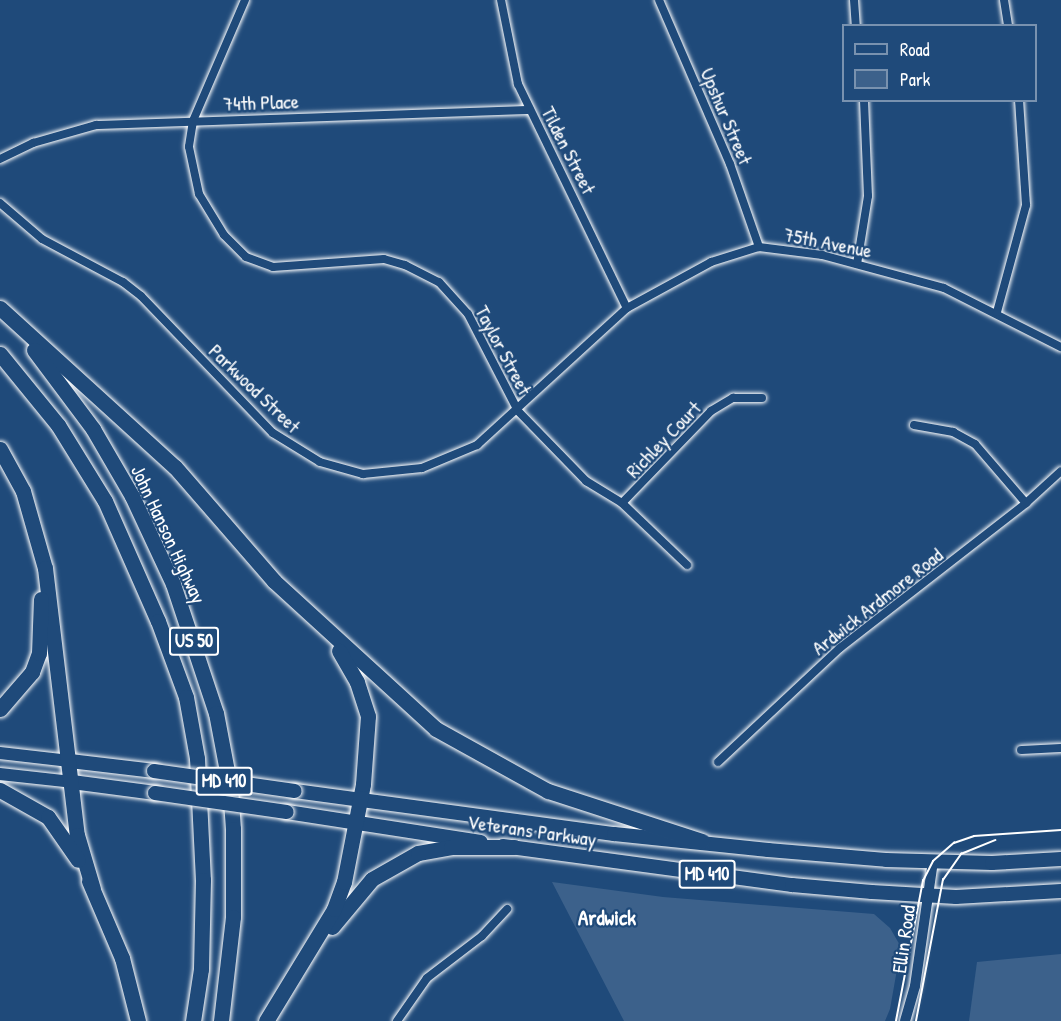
<!DOCTYPE html>
<html>
<head>
<meta charset="utf-8">
<style>
	body { margin:0 }
	#map { position:relative; width:1061px; height:1021px; overflow:hidden; background:#1f4a7a; font-family:"Patrick Hand",sans-serif }
	div>[style] { position:absolute }
	.green>* { inset:0; background:#3c618b }
	.roads { filter:drop-shadow(0 0 2px #fff) drop-shadow(0 0 2px #fff) }
	.minor>* { height:8px; margin:-4px; padding:0 4px; transform-origin:4px; border-radius:4px; background:#1f4a7a }
	.tertiary>* { height:10px; margin:-5px; padding:0 5px; transform-origin:5px; border-radius:5px; background:#1f4a7a }
	.secondary>* { height:12px; margin:-6px; padding:0 6px; transform-origin:6px; border-radius:6px; background:#1f4a7a }
	.primary>* { height:14px; margin:-7px; padding:0 7px; transform-origin:7px; border-radius:7px; background:#1f4a7a }
	.motorway>* { height:15px; margin:-7.5px; padding:0 7.5px; transform-origin:7.5px; border-radius:7.5px; background:#1f4a7a }
	.tram>* { height:1.5px; margin:-0.75px; padding:0 0.75px; transform-origin:0.75px; border-radius:0.75px; background:#fff }
	.bridges { filter:drop-shadow(0 0 2px #fff) drop-shadow(0 0 2px #fff) }
	.primary-bridge>* { height:14px; margin:-7px; padding:0 7px; transform-origin:7px; border-radius:7px; background:#1f4a7a }
	span { translate:-50% -50%; white-space:nowrap; text-align:center; line-height:1.15; -webkit-text-stroke:4.5px #1f4a7a; paint-order:stroke }
	.shield-label span { padding:2px 4px; background:#1f4a7a; border:2px solid; border-radius:4px; -webkit-text-stroke-width:0 }
	.shield-label { font-size:18px; color:#fff; font-weight:700 }
	.street-label { font-size:20px; color:#fff }
	.neighbourhood-label { font-size:21px; color:#fff; font-weight:700 }
	.legend { position:absolute; left:842px; top:24px; width:195px; height:78px; box-sizing:border-box; background:#1f4a7a; border:2px solid #7992af; margin:0; padding:8px 10px; list-style:none; font-size:18px; color:#fff }
	.legend li { display:flex; align-items:center; gap:12px; height:30px }
	.legend b { width:30px; border:2px solid #7992af }
</style>
</head>
<body>
<div id="map">
	<div class="green">
		<div style="clip-path:polygon(552px 882px,663px 897px,874px 914px,890px 928px,901px 947px,890px 1009px,885px 1021px,624px 1021px)"></div>
		<div style="clip-path:polygon(1061px 954px,1061px 1021px,969px 1021px,977px 962px)"></div>
	</div>
	<div class="roads">
		<div class="minor">
			<div style="left:245px;top:0;width:132px;rotate:113.3deg"></div>
			<div style="left:193px;top:121px;width:26px;rotate:99deg"></div>
			<div style="left:189px;top:147px;width:48px;rotate:78deg"></div>
			<div style="left:199px;top:194px;width:48px;rotate:58.6deg"></div>
			<div style="left:224px;top:235px;width:31px;rotate:45deg"></div>
			<div style="left:246px;top:257px;width:29px;rotate:20deg"></div>
			<div style="left:273px;top:267px;width:111px;rotate:-4.1deg"></div>
			<div style="left:384px;top:259px;width:22px;rotate:16deg"></div>
			<div style="left:405px;top:265px;width:38px;rotate:27deg"></div>
			<div style="left:439px;top:282px;width:43px;rotate:47.8deg"></div>
			<div style="left:468px;top:314px;width:109px;rotate:62.7deg"></div>
			<div style="left:518px;top:411px;width:98px;rotate:45.8deg"></div>
			<div style="left:586px;top:481px;width:42px;rotate:31.4deg"></div>
			<div style="left:622px;top:503px;width:90px;rotate:43.6deg"></div>
			<div style="left:501px;top:0;width:86px;rotate:78.6deg"></div>
			<div style="left:518px;top:84px;width:249px;rotate:64.1deg"></div>
			<div style="left:659px;top:0;width:179px;rotate:66.6deg"></div>
			<div style="left:730px;top:164px;width:88px;rotate:70.7deg"></div>
			<div style="left:854px;top:0;width:26px;rotate:86deg"></div>
			<div style="left:1004px;top:0;width:26px;rotate:81deg"></div>
			<div style="left:0;top:159px;width:37px;rotate:-26deg"></div>
			<div style="left:33px;top:143px;width:66px;rotate:-15.9deg"></div>
			<div style="left:96px;top:125px;width:434px;rotate:-2deg"></div>
			<div style="left:0;top:203px;width:55px;rotate:40.6deg"></div>
			<div style="left:42px;top:239px;width:92px;rotate:28deg"></div>
			<div style="left:123px;top:282px;width:23px;rotate:38deg"></div>
			<div style="left:141px;top:296px;width:190px;rotate:46.1deg"></div>
			<div style="left:273px;top:433px;width:55px;rotate:31.7deg"></div>
			<div style="left:320px;top:462px;width:45px;rotate:15.6deg"></div>
			<div style="left:363px;top:474px;width:59px;rotate:-5.8deg"></div>
			<div style="left:422px;top:468px;width:60px;rotate:-22.7deg"></div>
			<div style="left:477px;top:445px;width:203px;rotate:-42.4deg"></div>
			<div style="left:627px;top:308px;width:96px;rotate:-28.7deg"></div>
			<div style="left:711px;top:262px;width:50px;rotate:-17.4deg"></div>
			<div style="left:759px;top:247px;width:64px;rotate:7.2deg"></div>
			<div style="left:822px;top:255px;width:126px;rotate:15.1deg"></div>
			<div style="left:944px;top:288px;width:131px;rotate:26.8deg"></div>
			<div style="left:857px;top:264px;width:69px;rotate:-80.8deg"></div>
			<div style="left:868px;top:196px;width:96px;rotate:-92.4deg"></div>
			<div style="left:997px;top:312px;width:111px;rotate:-74.8deg"></div>
			<div style="left:1026px;top:205px;width:105px;rotate:-93.8deg"></div>
			<div style="left:914px;top:425px;width:40px;rotate:10deg"></div>
			<div style="left:953px;top:432px;width:25px;rotate:29deg"></div>
			<div style="left:975px;top:444px;width:78px;rotate:49.2deg"></div>
			<div style="left:622px;top:503px;width:128px;rotate:-45.9deg"></div>
			<div style="left:711px;top:411px;width:26px;rotate:-31deg"></div>
			<div style="left:733px;top:398px;width:29px"></div>
			<div style="left:1021px;top:750px;width:40px;rotate:-2.9deg"></div>
			<div style="left:718px;top:762px;width:167px;rotate:-43.1deg"></div>
			<div style="left:840px;top:648px;width:236px;rotate:-37.9deg"></div>
			<div style="left:1026px;top:503px;width:47px;rotate:-42.4deg"></div>
			<div style="left:397px;top:1021px;width:52px;rotate:-55.1deg"></div>
			<div style="left:427px;top:978px;width:69px;rotate:-37.4deg"></div>
			<div style="left:482px;top:936px;width:37px;rotate:-47deg"></div>
		</div>
		<div class="tertiary">
			<div style="left:905px;top:1021px;width:36px;rotate:-74deg"></div>
			<div style="left:915px;top:986px;width:126px;rotate:-81.8deg"></div>
		</div>
		<div class="secondary">
			<div style="left:0;top:753px;width:70px;rotate:6.5deg"></div>
			<div style="left:0;top:774px;width:72px;rotate:6.3deg"></div>
		</div>
		<div class="primary">
			<div style="left:70px;top:761px;width:85px;rotate:6.8deg"></div>
			<div style="left:72px;top:782px;width:84px;rotate:7.5deg"></div>
			<div style="left:295px;top:791px;width:322px;rotate:7.7deg"></div>
			<div style="left:614px;top:834px;width:155px;rotate:5.9deg"></div>
			<div style="left:768px;top:850px;width:118px;rotate:4.8deg"></div>
			<div style="left:886px;top:860px;width:106px;rotate:1.6deg"></div>
			<div style="left:992px;top:863px;width:69px;rotate:-3.3deg"></div>
			<div style="left:287px;top:812px;width:196px;rotate:8.8deg"></div>
			<div style="left:503px;top:846px;width:292px;rotate:7.7deg"></div>
			<div style="left:792px;top:885px;width:80px;rotate:5deg"></div>
			<div style="left:872px;top:892px;width:84px;rotate:3.4deg"></div>
			<div style="left:956px;top:897px;width:105px;rotate:-3.3deg"></div>
		</div>
		<div class="motorway">
			<div style="left:0;top:308px;width:236px;rotate:42.3deg"></div>
			<div style="left:175px;top:467px;width:151px;rotate:49deg"></div>
			<div style="left:274px;top:581px;width:219px;rotate:42.4deg"></div>
			<div style="left:436px;top:729px;width:128px;rotate:29deg"></div>
			<div style="left:548px;top:791px;width:162px;rotate:18deg"></div>
			<div style="left:34px;top:350px;width:99px;rotate:53.2deg"></div>
			<div style="left:93px;top:429px;width:78px;rotate:59.8deg"></div>
			<div style="left:132px;top:496px;width:97px;rotate:65deg"></div>
			<div style="left:173px;top:584px;width:136px;rotate:71.6deg"></div>
			<div style="left:216px;top:713px;width:75px;rotate:79.3deg"></div>
			<div style="left:230px;top:787px;width:42px;rotate:85.9deg"></div>
			<div style="left:233px;top:829px;width:88px;rotate:90deg"></div>
			<div style="left:233px;top:917px;width:105px;rotate:96.6deg"></div>
			<div style="left:0;top:354px;width:92px;rotate:50.8deg"></div>
			<div style="left:58px;top:425px;width:89px;rotate:58.3deg"></div>
			<div style="left:105px;top:501px;width:131px;rotate:66.2deg"></div>
			<div style="left:158px;top:621px;width:81px;rotate:69.8deg"></div>
			<div style="left:186px;top:697px;width:62px;rotate:79.8deg"></div>
			<div style="left:197px;top:758px;width:122px;rotate:87.2deg"></div>
			<div style="left:203px;top:880px;width:89px;rotate:91.3deg"></div>
			<div style="left:201px;top:969px;width:53px;rotate:98.7deg"></div>
			<div style="left:0;top:449px;width:48px;rotate:61.3deg"></div>
			<div style="left:23px;top:491px;width:80px;rotate:74.1deg"></div>
			<div style="left:45px;top:568px;width:269px;rotate:83.2deg"></div>
			<div style="left:77px;top:835px;width:56px;rotate:73.5deg"></div>
			<div style="left:0;top:709px;width:49px;rotate:-49.1deg"></div>
			<div style="left:32px;top:672px;width:20px;rotate:-70deg"></div>
			<div style="left:39px;top:653px;width:54px;rotate:-87.9deg"></div>
			<div style="left:0;top:790px;width:55px;rotate:29.4deg"></div>
			<div style="left:48px;top:817px;width:52px;rotate:55.1deg"></div>
			<div style="left:89px;top:881px;width:84px;rotate:66.8deg"></div>
			<div style="left:122px;top:958px;width:65px;rotate:75.7deg"></div>
			<div style="left:332px;top:927px;width:62px;rotate:-50.2deg"></div>
			<div style="left:372px;top:879px;width:53px;rotate:-29.5deg"></div>
			<div style="left:418px;top:853px;width:34px;rotate:-10deg"></div>
			<div style="left:451px;top:847px;width:63px"></div>
			<div style="left:266px;top:1021px;width:131px;rotate:-58.7deg"></div>
			<div style="left:334px;top:909px;width:29px;rotate:-70deg"></div>
			<div style="left:344px;top:882px;width:100px;rotate:-79deg"></div>
			<div style="left:363px;top:784px;width:68px;rotate:-85.8deg"></div>
			<div style="left:368px;top:716px;width:36px;rotate:-108deg"></div>
			<div style="left:357px;top:682px;width:36px;rotate:-120deg"></div>
		</div>
	</div>
	<div class="tram">
		<div style="left:896px;top:1021px;width:143px;rotate:-79.1deg"></div>
		<div style="left:923px;top:881px;width:22px;rotate:-63deg"></div>
		<div style="left:933px;top:861px;width:28px;rotate:-41deg"></div>
		<div style="left:954px;top:843px;width:21px;rotate:-19deg"></div>
		<div style="left:974px;top:836px;width:87px;rotate:-3.9deg"></div>
		<div style="left:916px;top:1021px;width:144px;rotate:-79.2deg"></div>
		<div style="left:943px;top:880px;width:32px;rotate:-55deg"></div>
		<div style="left:961px;top:854px;width:37px;rotate:-22deg"></div>
	</div>
	<div class="bridges">
		<div class="primary-bridge">
			<div style="left:154px;top:771px;width:142px;rotate:8.1deg"></div>
			<div style="left:155px;top:793px;width:133px;rotate:8.2deg"></div>
		</div>
	</div>
	<div class="shield-label">
		<span style="left:194px;top:641px">US 50</span>
		<span style="left:224px;top:781px">MD 410</span>
		<span style="left:707px;top:874px">MD 410</span>
	</div>
	<div class="street-label">
		<span style="left:261px;top:102px;rotate:-2deg">74th Place</span>
		<span style="left:727px;top:116px;rotate:67deg">Upshur Street</span>
		<span style="left:569px;top:150px;rotate:63deg">Tilden Street</span>
		<span style="left:828px;top:242px;rotate:11deg">75th Avenue</span>
		<span style="left:504px;top:350px;rotate:62deg">Taylor Street</span>
		<span style="left:255px;top:388px;rotate:44deg">Parkwood Street</span>
		<span style="left:663px;top:439px;rotate:-46deg">Richley Court</span>
		<span style="left:169px;top:534px;rotate:65deg">John Hanson Highway</span>
		<span style="left:877px;top:601px;rotate:-38deg">Ardwick Ardmore Road</span>
		<span style="left:532px;top:830px;rotate:8deg">Veterans Parkway</span>
		<span style="left:903px;top:939px;rotate:-82deg">Ellin Road</span>
	</div>
	<div class="neighbourhood-label">
		<span style="left:607px;top:918px">Ardwick</span>
	</div>
	<ul class="legend">
	<li><b style="height:8px;background:#1f4a7a"></b>Road</li>
	<li><b style="height:16px;background:#3c618b"></b>Park</li>
	</ul>
</div>
</body>
</html>
